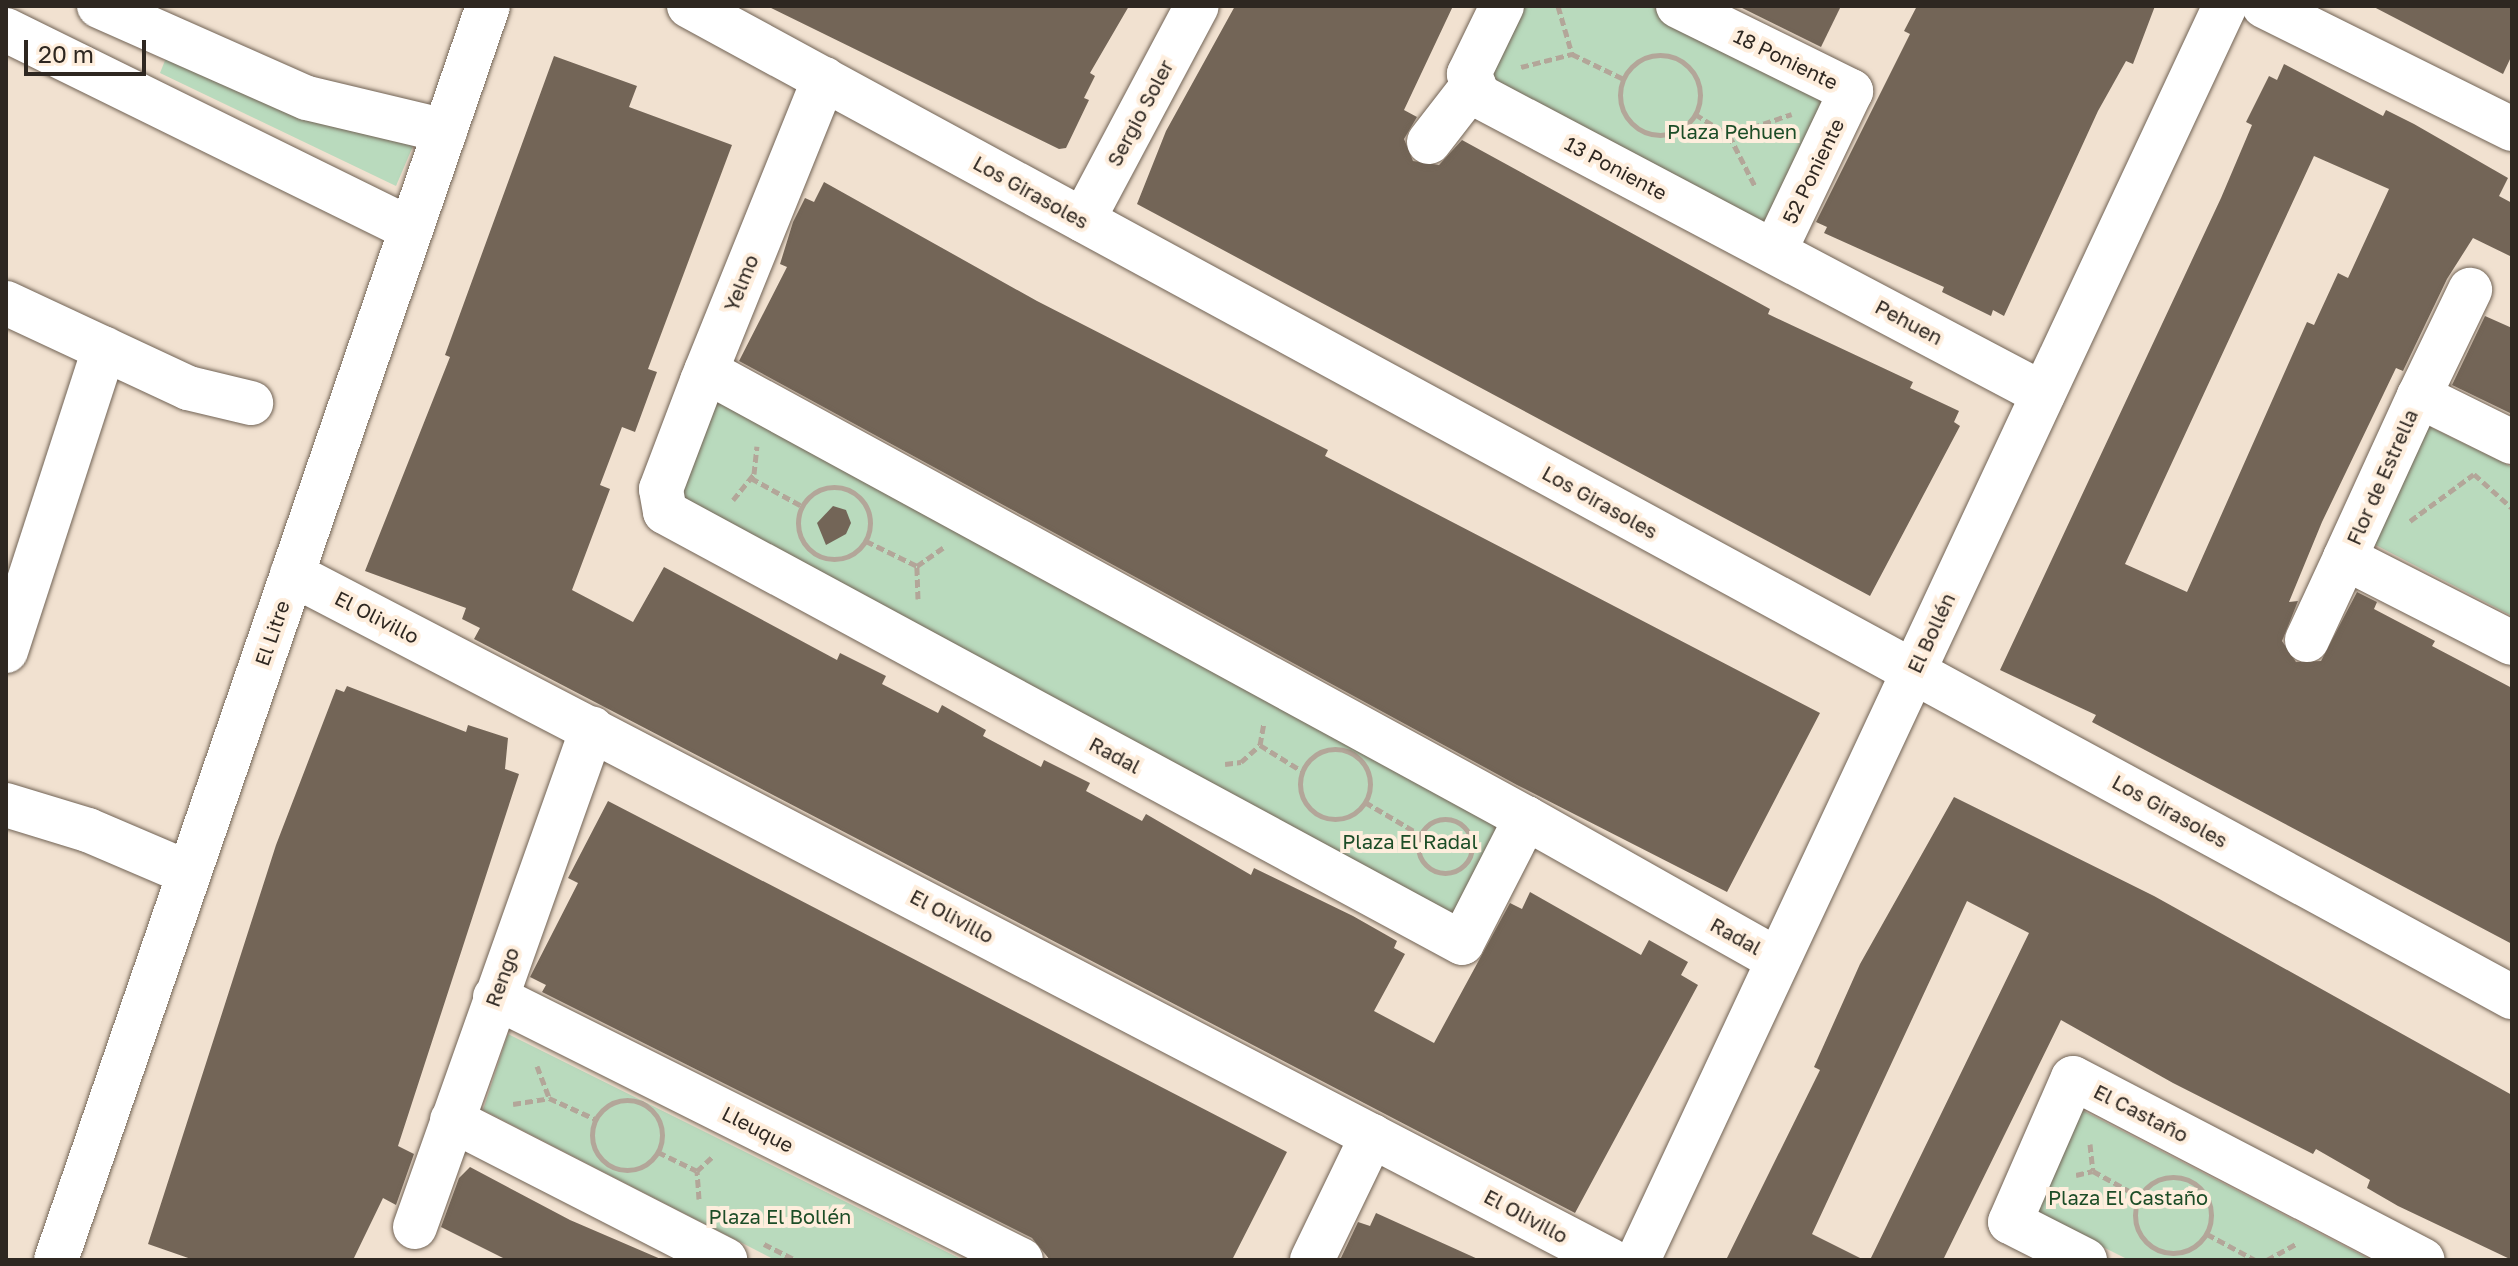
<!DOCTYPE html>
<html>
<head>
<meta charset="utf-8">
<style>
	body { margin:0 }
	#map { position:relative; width:2518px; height:1266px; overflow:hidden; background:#f1e1d0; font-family:"Golos Text",sans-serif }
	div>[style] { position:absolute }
	.green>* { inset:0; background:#b9dabd; transform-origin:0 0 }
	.building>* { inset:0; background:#736557 }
	.path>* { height:5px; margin-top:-2.5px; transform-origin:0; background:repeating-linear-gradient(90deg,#b3a699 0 8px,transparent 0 12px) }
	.path>.ring { margin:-2.5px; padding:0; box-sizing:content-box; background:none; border:5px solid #b3a699; border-radius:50% }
	.roads { filter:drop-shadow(0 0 2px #716355) drop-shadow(0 0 2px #716355) }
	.minor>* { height:44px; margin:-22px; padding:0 22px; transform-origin:22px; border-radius:22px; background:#fff }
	span { translate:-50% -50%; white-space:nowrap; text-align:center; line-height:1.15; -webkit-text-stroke:8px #feeedd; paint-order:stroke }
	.street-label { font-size:20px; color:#2e2721 }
	.park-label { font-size:20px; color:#1c4d27 }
	.frame { position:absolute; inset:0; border:8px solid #2e2721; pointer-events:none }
	.scale { position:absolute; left:24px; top:40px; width:122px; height:36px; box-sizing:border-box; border:4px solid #2e2721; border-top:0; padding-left:10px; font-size:24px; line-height:28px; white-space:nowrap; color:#2e2721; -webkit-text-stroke:6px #feeedd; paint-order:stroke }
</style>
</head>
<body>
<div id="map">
	<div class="green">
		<div style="clip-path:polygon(1513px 6px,1650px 6px,1818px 91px,1824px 104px,1778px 215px,1756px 226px,1496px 93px,1482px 68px)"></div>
		<div style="clip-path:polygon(168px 53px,413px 146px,396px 186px,160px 73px)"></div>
		<div style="left:713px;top:392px;width:901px;height:117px;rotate:29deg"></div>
		<div style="clip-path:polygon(2426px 425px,2512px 467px,2512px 616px,2370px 542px)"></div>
		<div style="clip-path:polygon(508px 1034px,963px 1260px,775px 1260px,483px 1110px)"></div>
		<div style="clip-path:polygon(2078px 1108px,2371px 1260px,2129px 1260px,2037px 1214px)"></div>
	</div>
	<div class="building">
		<div style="clip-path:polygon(767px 6px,1129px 6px,1090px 73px,1095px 76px,1084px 98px,1089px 100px,1066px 148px,1059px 149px)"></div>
		<div style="clip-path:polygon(1235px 6px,1453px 6px,1404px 110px,1417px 117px,1404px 139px,1413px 161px,1439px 165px,1462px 140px,1770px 309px,1768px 314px,1913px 382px,1910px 388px,1959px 411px,1954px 422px,1960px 426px,1870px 596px,1137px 204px,1166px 131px)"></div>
		<div style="clip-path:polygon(1738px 6px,1841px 6px,1821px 47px)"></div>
		<div style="clip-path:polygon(1917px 6px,2155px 6px,2133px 64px,2126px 61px,2098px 111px,2004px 316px,1993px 310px,1991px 316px,1942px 292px,1944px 287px,1824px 233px,1827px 227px,1816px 222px,1910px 34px,1904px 31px)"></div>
		<div style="clip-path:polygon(2372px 6px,2512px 6px,2512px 55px,2503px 74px)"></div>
		<div style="clip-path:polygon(554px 56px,637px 86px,629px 107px,732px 145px,648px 369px,657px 372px,635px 432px,622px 427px,600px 485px,610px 489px,572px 590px,633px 622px,664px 567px,837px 660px,840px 653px,886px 676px,882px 684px,938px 713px,942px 705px,986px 730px,983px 736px,1041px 767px,1044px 760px,1090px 783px,1086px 791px,1142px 821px,1146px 814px,1251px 875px,1254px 868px,1353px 916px,1397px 941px,1394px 948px,1405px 954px,1374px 1011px,1434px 1043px,1510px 903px,1522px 909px,1530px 892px,1641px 955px,1649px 940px,1688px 962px,1681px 975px,1698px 985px,1575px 1213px,474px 639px,480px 628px,462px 619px,466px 608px,365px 571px,450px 357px,445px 355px)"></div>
		<div style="clip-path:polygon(evenodd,2284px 64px,2383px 116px,2386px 110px,2414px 124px,2508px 178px,2499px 196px,2512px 203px,2512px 257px,2473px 238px,2447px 279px,2403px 371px,2396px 368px,2322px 522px,2289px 602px,2298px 601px,2282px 641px,2296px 662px,2321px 661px,2357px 592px,2377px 602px,2374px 609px,2435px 641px,2432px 646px,2512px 688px,2512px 944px,2092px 722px,2096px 715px,2000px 670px,2221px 198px,2252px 125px,2246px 122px,2269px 76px,2277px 80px,2284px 64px,2314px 156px,2389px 189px,2348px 278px,2338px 273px,2314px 325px,2307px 322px,2187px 592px,2125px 564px,2314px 156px)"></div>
		<div style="clip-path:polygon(824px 182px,1037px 301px,1328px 450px,1325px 456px,1820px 713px,1727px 892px,1517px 785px,739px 361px,787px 267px,780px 264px,793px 222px,805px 198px,814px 202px)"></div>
		<div style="clip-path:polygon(2485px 316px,2512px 328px,2512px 414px,2452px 385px)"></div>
		<div style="clip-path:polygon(833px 506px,846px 510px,851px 523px,846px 534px,826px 545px,817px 523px)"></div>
		<div style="clip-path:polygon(347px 686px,466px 732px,468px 725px,508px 738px,505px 769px,519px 774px,398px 1146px,414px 1154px,396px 1205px,383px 1198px,353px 1260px,194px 1260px,148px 1244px,276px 845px,336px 689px,344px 692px)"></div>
		<div style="clip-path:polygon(1954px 797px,2154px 896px,2512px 1095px,2512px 1260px,2398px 1206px,2367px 1188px,2370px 1180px,2316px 1149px,2313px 1154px,2173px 1083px,2061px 1020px,1943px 1260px,1870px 1260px,2029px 933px,1967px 901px,1812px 1234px,1864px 1260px,1726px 1260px,1820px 1070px,1814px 1067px,1860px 964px)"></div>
		<div style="clip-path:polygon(608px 801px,1287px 1152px,1232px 1260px,1050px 1260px,1032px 1238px,542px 992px,546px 985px,530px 977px,578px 883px,568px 878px)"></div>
		<div style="clip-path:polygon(470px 1167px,570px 1220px,663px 1260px,507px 1260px,441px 1227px,459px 1178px)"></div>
		<div style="clip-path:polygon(1376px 1213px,1480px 1260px,1340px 1260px,1358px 1222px,1370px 1226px)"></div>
	</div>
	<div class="path">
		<div style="left:1558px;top:6px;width:50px;rotate:73.7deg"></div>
		<div class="ring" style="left:1620px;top:55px;width:75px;height:75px"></div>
		<div style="left:1521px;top:67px;width:53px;rotate:-14.3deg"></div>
		<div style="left:1572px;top:54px;width:58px;rotate:25.7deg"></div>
		<div style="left:1695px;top:114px;width:40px;rotate:32deg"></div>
		<div style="left:1729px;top:135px;width:59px;rotate:63deg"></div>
		<div style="left:1729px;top:135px;width:66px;rotate:-18.4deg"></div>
		<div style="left:2474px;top:474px;width:51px;rotate:41.8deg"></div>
		<div style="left:751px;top:478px;width:58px;rotate:28.8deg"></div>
		<div class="ring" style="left:798px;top:487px;width:67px;height:67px"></div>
		<div style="left:733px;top:500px;width:33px;rotate:-51deg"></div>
		<div style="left:754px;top:474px;width:28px;rotate:-84deg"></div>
		<div style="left:2410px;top:521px;width:79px;rotate:-36.3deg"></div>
		<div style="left:866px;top:541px;width:57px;rotate:26.1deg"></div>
		<div style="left:918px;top:599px;width:33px;rotate:-92deg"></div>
		<div style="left:917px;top:566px;width:32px;rotate:-35deg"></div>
		<div style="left:1260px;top:745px;width:22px;rotate:-80deg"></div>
		<div class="ring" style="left:1300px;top:749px;width:65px;height:65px"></div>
		<div style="left:1225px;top:764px;width:16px;rotate:-7deg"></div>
		<div style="left:1241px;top:762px;width:25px;rotate:-42deg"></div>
		<div style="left:1260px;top:745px;width:49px;rotate:31.8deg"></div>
		<div style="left:1365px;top:802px;width:63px;rotate:30.7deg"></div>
		<div class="ring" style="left:1418px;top:819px;width:49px;height:49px"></div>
		<div style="left:537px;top:1066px;width:34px;rotate:69deg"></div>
		<div class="ring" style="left:592px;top:1100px;width:65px;height:65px"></div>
		<div style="left:513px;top:1104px;width:36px;rotate:-9deg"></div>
		<div style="left:549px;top:1098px;width:51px;rotate:24.5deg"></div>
		<div style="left:2090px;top:1144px;width:27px;rotate:84deg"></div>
		<div style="left:658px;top:1152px;width:43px;rotate:26deg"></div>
		<div style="left:2076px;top:1175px;width:17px;rotate:-13deg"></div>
		<div style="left:2093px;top:1171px;width:54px;rotate:29deg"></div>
		<div class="ring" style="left:2135px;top:1177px;width:71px;height:71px"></div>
		<div style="left:699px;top:1199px;width:28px;rotate:-94deg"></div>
		<div style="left:697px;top:1171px;width:23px;rotate:-43deg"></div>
		<div style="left:2207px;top:1234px;width:55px;rotate:28.4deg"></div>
		<div style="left:764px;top:1244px;width:36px;rotate:27deg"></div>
		<div style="left:2267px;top:1260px;width:35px;rotate:-29deg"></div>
	</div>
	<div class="roads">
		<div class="minor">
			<div style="left:99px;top:6px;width:227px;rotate:23.9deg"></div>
			<div style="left:307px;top:98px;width:142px;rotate:13.4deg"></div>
			<div style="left:689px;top:6px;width:2075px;rotate:28.53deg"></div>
			<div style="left:1502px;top:6px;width:76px;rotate:115.9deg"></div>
			<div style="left:1469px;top:74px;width:24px;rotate:66deg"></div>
			<div style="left:1479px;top:96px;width:638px;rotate:27.85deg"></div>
			<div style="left:1678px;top:6px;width:193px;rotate:26.2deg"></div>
			<div style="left:1851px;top:91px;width:176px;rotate:115.5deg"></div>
			<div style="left:2264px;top:6px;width:277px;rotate:26.4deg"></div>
			<div style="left:6px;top:30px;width:451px;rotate:26.2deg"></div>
			<div style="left:1429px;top:142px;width:73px;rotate:-52.2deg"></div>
			<div style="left:1083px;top:220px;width:242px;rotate:-62deg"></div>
			<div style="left:6px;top:303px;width:201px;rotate:25deg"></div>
			<div style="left:188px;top:388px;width:65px;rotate:13.4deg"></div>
			<div style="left:706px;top:371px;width:934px;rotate:28.6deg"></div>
			<div style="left:1526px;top:818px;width:140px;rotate:117.1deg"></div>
			<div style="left:1462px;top:943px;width:906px;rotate:-151.6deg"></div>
			<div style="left:665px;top:512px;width:23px;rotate:-100deg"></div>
			<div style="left:661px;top:489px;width:116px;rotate:-69.2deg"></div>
			<div style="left:702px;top:381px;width:326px;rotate:-68deg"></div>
			<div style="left:2419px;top:396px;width:118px;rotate:-64.3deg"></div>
			<div style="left:2512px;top:442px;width:104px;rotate:-153.7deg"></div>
			<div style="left:2419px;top:396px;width:178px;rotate:114.6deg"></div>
			<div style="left:2345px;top:558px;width:187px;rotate:27deg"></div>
			<div style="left:292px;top:574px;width:1486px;rotate:27.5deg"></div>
			<div style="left:2307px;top:640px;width:90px;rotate:-65.1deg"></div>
			<div style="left:6px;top:651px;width:318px;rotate:-72deg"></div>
			<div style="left:6px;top:805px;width:86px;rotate:17deg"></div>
			<div style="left:88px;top:830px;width:110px;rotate:23.1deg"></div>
			<div style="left:1526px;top:818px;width:289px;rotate:29.4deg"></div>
			<div style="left:495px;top:997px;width:588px;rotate:26.57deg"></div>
			<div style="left:452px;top:1120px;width:307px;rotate:27.1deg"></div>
			<div style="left:415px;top:1227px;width:529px;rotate:-70.43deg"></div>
			<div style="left:56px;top:1260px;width:1326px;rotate:-70.99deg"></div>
			<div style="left:1312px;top:1260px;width:138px;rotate:-64.2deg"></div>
			<div style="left:1638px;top:1260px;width:1385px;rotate:-64.92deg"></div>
			<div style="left:2085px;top:1260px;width:84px;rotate:-153.1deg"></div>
			<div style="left:2010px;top:1222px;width:157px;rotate:-66.4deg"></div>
			<div style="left:2073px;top:1078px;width:394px;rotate:27.5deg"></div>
		</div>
	</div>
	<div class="street-label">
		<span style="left:1786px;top:59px;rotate:26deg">18 Poniente</span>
		<span style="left:1140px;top:113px;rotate:-62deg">Sergio Soler</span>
		<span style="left:1616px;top:168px;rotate:28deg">13 Poniente</span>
		<span style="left:1813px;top:171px;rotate:-64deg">52 Poniente</span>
		<span style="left:1031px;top:192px;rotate:29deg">Los Girasoles</span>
		<span style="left:741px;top:283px;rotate:-68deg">Yelmo</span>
		<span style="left:1909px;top:322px;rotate:28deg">Pehuen</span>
		<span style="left:2382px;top:477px;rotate:-66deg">Flor de Estrella</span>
		<span style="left:1600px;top:502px;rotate:29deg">Los Girasoles</span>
		<span style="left:377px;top:617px;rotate:27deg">El Olivillo</span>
		<span style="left:272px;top:633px;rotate:-71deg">El Litre</span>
		<span style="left:1931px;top:633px;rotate:-65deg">El Bollén</span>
		<span style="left:1115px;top:755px;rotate:28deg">Radal</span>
		<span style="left:2170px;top:811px;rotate:29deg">Los Girasoles</span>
		<span style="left:952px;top:916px;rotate:28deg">El Olivillo</span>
		<span style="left:1736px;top:936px;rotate:29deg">Radal</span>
		<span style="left:502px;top:977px;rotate:-70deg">Rengo</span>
		<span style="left:2141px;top:1113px;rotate:27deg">El Castaño</span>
		<span style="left:758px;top:1129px;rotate:27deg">Lleuque</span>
		<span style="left:1526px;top:1216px;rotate:28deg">El Olivillo</span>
	</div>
	<div class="park-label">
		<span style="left:1732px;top:131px">Plaza Pehuen</span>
		<span style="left:1410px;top:841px">Plaza El Radal</span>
		<span style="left:2128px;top:1197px">Plaza El Castaño</span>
		<span style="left:780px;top:1216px">Plaza El Bollén</span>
	</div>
	<div class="frame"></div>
	<div class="scale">20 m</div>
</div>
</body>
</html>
